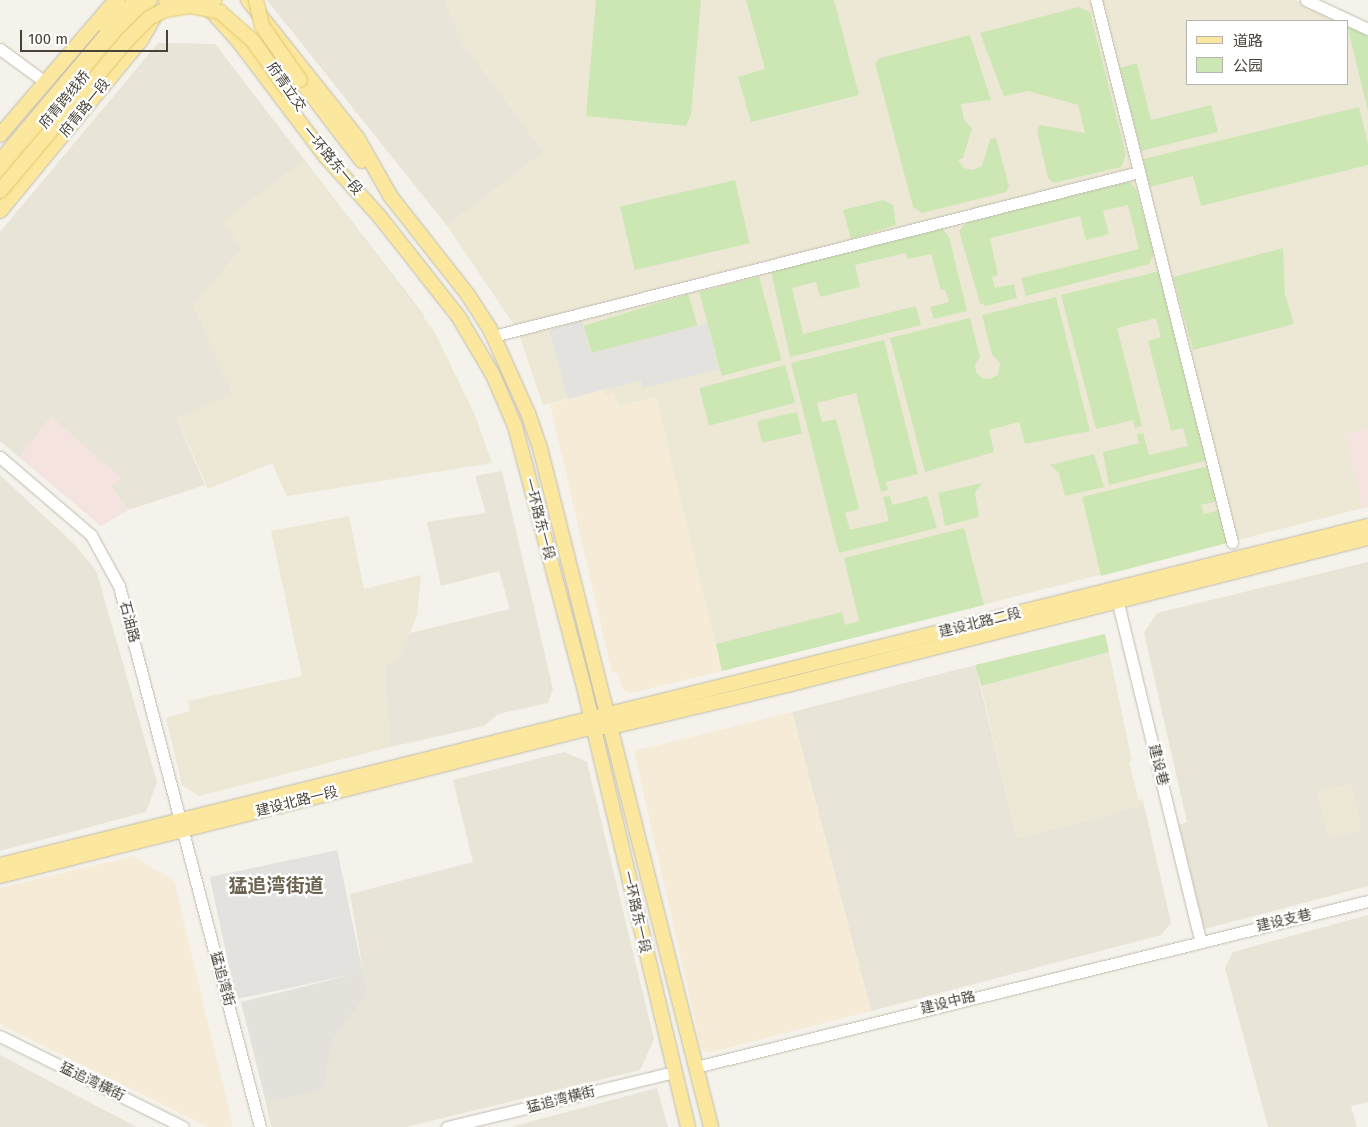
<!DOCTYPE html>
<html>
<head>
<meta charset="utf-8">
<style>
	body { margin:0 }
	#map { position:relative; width:1368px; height:1127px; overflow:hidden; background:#f4f2ea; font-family:"Fira Sans","Noto Sans SC",sans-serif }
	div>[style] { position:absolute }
	.residential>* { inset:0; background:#e8e4d8 }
	.commercial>* { inset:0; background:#f5ebd6 }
	.industrial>* { inset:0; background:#e4e1db }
	.education>* { inset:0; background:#ede8d5; transform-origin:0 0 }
	.medical>* { inset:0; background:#f4e3de }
	.green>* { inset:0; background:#cce7b4; transform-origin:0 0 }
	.parking>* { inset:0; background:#e3e2de; transform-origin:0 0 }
	.roads { filter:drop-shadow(0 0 1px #c0bbad) drop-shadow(0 0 1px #c0bbad) }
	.minor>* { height:11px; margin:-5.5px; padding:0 5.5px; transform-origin:5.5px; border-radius:5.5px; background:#fff }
	.major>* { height:14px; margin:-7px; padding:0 7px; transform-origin:7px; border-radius:7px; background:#fbe79d }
	.bridges { filter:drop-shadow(0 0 1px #e1c76c) drop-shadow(0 0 1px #e1c76c) }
	.major-bridge>* { height:14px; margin:-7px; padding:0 7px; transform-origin:7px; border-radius:7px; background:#fbe79d }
	span { translate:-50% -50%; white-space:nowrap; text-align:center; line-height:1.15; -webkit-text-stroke:4.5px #fff; paint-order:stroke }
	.street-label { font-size:14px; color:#484338 }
	.district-label { font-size:19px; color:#6b6250; font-weight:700 }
	.legend { position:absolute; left:1186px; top:20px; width:162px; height:65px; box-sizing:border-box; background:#fff; border:1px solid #b6b4af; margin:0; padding:6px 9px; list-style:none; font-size:15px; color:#484338 }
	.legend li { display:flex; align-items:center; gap:10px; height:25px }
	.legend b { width:25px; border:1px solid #b6b4af }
	.scale { position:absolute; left:20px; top:30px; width:148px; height:22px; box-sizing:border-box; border:2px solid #484338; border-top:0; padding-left:6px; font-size:15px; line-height:18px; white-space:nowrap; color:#484338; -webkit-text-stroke:4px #fff; paint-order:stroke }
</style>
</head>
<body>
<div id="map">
	<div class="residential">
		<div style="clip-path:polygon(267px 0,445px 0,463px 43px,544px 152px,447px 226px)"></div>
		<div style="clip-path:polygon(158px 43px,215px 44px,424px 315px,396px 478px,287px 496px,272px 463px,267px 465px,177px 419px,205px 485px,128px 510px,111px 486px,121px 478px,51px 417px,19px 457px,0 441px,0 232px)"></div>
		<div style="clip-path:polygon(502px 471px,553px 689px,548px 703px,498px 714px,484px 726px,390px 747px,384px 666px,396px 660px,410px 633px,510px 609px,499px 571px,441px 586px,427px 522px,486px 513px,475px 476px)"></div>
		<div style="clip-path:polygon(0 475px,74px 544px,96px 570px,157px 782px,146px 812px,0 851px)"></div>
		<div style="clip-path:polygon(1368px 562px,1368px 886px,1204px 929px,1179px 825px,1187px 822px,1144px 633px,1157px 613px)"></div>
		<div style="clip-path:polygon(975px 665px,1017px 838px,1144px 805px,1171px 923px,1161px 935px,871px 1011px,792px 712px)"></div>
		<div style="clip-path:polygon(564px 752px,587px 762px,654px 1039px,640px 1070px,406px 1127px,271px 1127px,266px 1103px,323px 1090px,334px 1038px,367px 995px,350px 894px,473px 862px,453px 780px)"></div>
		<div style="clip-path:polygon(1368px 915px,1368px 1102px,1351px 1106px,1357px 1127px,1268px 1127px,1225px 968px,1233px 952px)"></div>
		<div style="clip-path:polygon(0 1055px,85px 1100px,137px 1127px,0 1127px)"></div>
		<div style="clip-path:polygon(657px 1088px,668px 1127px,512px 1127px,537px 1120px)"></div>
	</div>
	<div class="commercial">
		<div style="clip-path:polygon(604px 389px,614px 393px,618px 406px,656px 397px,722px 671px,630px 693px,623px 690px,617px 672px,612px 673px,550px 404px)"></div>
		<div style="clip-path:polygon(792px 712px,871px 1011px,708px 1053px,701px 1048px,634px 751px)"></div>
		<div style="clip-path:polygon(134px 856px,174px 881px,233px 1127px,208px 1127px,0 1024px,0 888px)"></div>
	</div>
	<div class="industrial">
		<div style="clip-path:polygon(363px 972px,367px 995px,334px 1038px,323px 1090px,266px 1103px,241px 1002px)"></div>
	</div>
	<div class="education">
		<div style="clip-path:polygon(445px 0,1295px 0,1341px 21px,1187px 21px,1187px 84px,1347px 84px,1347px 25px,1368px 112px,1368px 428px,1345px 434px,1363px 508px,722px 671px,656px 397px,618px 406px,614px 393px,606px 395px,604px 389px,543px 405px,517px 329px,447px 226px,544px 152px,463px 43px)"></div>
		<div style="clip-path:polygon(304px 160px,434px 331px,475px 415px,492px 463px,287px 496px,272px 463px,208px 489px,177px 418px,233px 394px,193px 305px,241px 249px,223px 221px)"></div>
		<div style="clip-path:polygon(349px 516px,364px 589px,421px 575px,417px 616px,402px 652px,396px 660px,384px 666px,390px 747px,199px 796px,182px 785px,166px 718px,190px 711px,188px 701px,302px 676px,271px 531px)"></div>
		<div style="clip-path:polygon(1109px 652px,1132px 761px,1129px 762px,1139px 800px,1143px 799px,1144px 805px,1017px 838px,981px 686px)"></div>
		<div style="left:1351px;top:783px;width:48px;height:35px;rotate:77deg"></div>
	</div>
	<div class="medical">
		<div style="clip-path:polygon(51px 417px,121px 478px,111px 486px,128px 510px,101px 526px,19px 457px)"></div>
		<div style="clip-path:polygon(1368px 428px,1368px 507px,1363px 508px,1345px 434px)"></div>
	</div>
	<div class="green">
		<div style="clip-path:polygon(596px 0,701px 0,691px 115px,686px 126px,586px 116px)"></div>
		<div style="clip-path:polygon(746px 0,834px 0,859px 95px,751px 122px,738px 77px,765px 69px)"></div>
		<div style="clip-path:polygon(1078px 7px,1090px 12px,1126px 155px,1121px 167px,1054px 183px,1048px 178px,1037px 130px,1040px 125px,1085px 133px,1078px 105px,1028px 91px,1004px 96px,980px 33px)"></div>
		<div style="clip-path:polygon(1347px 24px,1368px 34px,1368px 112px,1347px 25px)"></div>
		<div style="clip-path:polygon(970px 35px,991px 100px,961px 104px,964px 120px,972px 128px,963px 158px,958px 160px,964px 168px,972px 170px,982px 166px,990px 139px,996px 138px,1009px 186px,1006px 192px,922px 213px,913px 207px,875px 63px,880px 58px)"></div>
		<div style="clip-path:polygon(1137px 63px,1151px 120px,1211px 105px,1218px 132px,1141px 151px,1120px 68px)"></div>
		<div style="clip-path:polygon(1359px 107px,1368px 144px,1368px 165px,1201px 206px,1193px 176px,1150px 187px,1143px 159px)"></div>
		<div style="left:735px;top:180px;width:65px;height:118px;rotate:77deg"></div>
		<div style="clip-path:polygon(1125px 181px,1130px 182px,1136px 189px,1155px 253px,1149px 264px,1026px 296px,1021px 278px,1139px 249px,1128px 205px,1103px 211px,1109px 234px,1086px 240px,1080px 216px,990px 238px,998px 275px,992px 277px,995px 288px,1014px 284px,1017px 298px,986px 306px,980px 303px,959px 231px,963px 226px,971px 220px)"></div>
		<div style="clip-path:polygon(883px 200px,893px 205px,896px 225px,851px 239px,843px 210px)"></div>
		<div style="clip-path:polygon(942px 228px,949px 237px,967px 311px,934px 319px,930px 307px,949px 302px,945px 290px,941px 290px,931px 254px,908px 259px,905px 253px,855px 265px,860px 287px,820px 297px,816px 282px,792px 288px,803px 334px,916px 306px,921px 325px,790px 357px,771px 271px)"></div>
		<div style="clip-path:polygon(1283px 248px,1285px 294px,1294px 324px,1193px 350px,1173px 277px)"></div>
		<div style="clip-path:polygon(1160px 271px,1208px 460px,1109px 485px,1103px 452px,1139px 443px,1137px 434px,1143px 433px,1149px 455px,1188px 446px,1183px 428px,1171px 431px,1148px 341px,1161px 337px,1156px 318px,1117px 328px,1142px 426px,1135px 428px,1133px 420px,1096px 429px,1061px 295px)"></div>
		<div style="left:759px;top:276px;width:87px;height:62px;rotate:75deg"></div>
		<div style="left:688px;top:294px;width:34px;height:109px;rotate:73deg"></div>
		<div style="clip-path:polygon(1056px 297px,1090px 431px,1025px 444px,1019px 422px,989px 430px,994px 452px,925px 472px,890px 338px,970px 318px,980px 357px,975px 364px,976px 372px,982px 378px,990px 379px,998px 375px,1000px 363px,992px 355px,982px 315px)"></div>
		<div style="clip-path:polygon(884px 340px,918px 474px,886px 482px,888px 490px,881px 492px,856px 393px,817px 403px,822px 422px,836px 419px,840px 434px,859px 509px,845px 513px,850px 530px,889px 521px,883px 497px,890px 496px,892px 505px,927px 496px,937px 528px,839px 553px,791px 363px)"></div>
		<div style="left:785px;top:365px;width:39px;height:89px;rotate:75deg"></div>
		<div style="left:797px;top:412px;width:22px;height:41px;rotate:77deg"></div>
		<div style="clip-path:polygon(1094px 454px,1104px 487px,1065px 496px,1059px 473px,1050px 465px)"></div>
		<div style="clip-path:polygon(1208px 466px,1217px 501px,1201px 505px,1204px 514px,1219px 510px,1227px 543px,1101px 576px,1082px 497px)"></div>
		<div style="clip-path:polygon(982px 483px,975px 493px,979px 517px,945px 526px,938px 493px)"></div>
		<div style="clip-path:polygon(964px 528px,984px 605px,722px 671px,716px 644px,842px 612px,845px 625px,859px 621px,844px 558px)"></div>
		<div style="clip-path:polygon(1105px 634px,1109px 652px,981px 686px,975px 665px)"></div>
	</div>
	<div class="parking">
		<div style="clip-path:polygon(582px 321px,591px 353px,707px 323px,719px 369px,642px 388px,641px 380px,568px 399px,549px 330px)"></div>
		<div style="left:337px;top:850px;width:125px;height:130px;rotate:78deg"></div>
	</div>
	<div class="roads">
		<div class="minor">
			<div style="left:1096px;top:0;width:559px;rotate:75.91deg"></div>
			<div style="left:1306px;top:0;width:68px;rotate:25.1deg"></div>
			<div style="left:0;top:49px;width:56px;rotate:36.3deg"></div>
			<div style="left:493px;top:336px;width:666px;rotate:-14.24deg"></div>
			<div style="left:0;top:457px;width:120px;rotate:40.6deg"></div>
			<div style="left:91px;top:535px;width:58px;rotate:61.2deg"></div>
			<div style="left:119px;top:586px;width:559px;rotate:75.39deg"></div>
			<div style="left:1116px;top:595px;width:355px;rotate:76.3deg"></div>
			<div style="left:0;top:1036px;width:204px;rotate:26.4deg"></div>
			<div style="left:696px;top:1067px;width:692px;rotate:-13.88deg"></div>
			<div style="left:447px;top:1127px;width:235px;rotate:-13.6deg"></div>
		</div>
		<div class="major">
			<div style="left:248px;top:0;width:177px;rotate:51.6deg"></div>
			<div style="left:358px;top:139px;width:67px;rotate:60.4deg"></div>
			<div style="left:391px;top:197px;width:125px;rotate:51.8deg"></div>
			<div style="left:468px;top:295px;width:40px;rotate:57.1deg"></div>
			<div style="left:490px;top:329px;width:92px;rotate:65.7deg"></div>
			<div style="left:528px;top:413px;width:37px;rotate:71deg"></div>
			<div style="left:540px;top:448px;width:700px;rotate:75.86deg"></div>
			<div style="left:208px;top:7px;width:48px;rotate:48.4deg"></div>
			<div style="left:240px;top:43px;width:141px;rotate:53deg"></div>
			<div style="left:325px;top:156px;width:82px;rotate:48deg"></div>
			<div style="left:380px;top:217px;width:126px;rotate:51.8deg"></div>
			<div style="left:458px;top:316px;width:69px;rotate:59.3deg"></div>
			<div style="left:493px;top:375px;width:56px;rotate:66.7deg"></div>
			<div style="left:515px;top:426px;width:270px;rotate:75.2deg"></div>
			<div style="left:584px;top:687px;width:452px;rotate:76.7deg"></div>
			<div style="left:104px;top:25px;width:29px;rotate:-61deg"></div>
			<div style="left:300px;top:80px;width:102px;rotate:52.6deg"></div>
			<div style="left:0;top:135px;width:177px;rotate:-49.4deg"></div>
			<div style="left:0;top:161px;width:210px;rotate:-50deg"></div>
			<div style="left:0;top:177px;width:232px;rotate:-49.7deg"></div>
			<div style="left:0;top:211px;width:222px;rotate:-50.5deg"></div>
			<div style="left:141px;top:40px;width:30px;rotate:-60deg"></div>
			<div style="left:0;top:865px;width:1409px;rotate:-13.92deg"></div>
			<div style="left:0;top:876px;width:611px;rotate:-14.1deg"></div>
			<div style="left:593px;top:727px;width:18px"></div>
			<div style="left:611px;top:727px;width:185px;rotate:-13.4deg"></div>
			<div style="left:791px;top:684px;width:595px;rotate:-14.2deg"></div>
		</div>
	</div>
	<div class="bridges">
		<div class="major-bridge">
			<div style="left:166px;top:0;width:25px;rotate:14deg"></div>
			<div style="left:190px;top:6px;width:25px;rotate:-14deg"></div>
			<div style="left:256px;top:0;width:27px;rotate:77deg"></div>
			<div style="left:262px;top:26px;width:66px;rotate:54.9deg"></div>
			<div style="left:0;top:191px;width:199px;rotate:-49.9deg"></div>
			<div style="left:128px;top:39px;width:30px;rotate:-45deg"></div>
			<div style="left:149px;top:18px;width:18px;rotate:-27deg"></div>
			<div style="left:165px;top:10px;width:25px;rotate:-9deg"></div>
			<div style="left:190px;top:6px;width:31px;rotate:11deg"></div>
			<div style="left:220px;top:12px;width:44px;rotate:41.3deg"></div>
			<div style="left:253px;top:41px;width:59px;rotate:54.7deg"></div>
		</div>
	</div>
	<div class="street-label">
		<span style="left:286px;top:87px;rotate:55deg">府青立交</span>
		<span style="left:65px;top:100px;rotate:-50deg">府青跨线桥</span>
		<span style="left:85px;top:108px;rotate:-51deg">府青路一段</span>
		<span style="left:332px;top:161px;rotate:50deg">一环路东一段</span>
		<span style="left:539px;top:519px;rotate:75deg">一环路东一段</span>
		<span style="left:129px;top:622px;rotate:75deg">石油路</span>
		<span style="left:980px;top:623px;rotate:-14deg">建设北路二段</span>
		<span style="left:1158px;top:765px;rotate:76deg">建设巷</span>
		<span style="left:297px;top:802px;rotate:-14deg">建设北路一段</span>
		<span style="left:636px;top:912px;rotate:77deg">一环路东一段</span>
		<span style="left:1284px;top:921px;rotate:-13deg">建设支巷</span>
		<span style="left:222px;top:979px;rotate:75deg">猛追湾街</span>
		<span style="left:948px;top:1003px;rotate:-14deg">建设中路</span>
		<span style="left:92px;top:1082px;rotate:26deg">猛追湾横街</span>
		<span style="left:561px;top:1100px;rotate:-14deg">猛追湾横街</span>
	</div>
	<div class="district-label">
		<span style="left:276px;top:886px">猛追湾街道</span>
	</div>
	<ul class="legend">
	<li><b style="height:6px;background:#fbe79d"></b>道路</li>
	<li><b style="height:14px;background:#cce7b4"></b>公园</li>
	</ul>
	<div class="scale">100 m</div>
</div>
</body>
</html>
